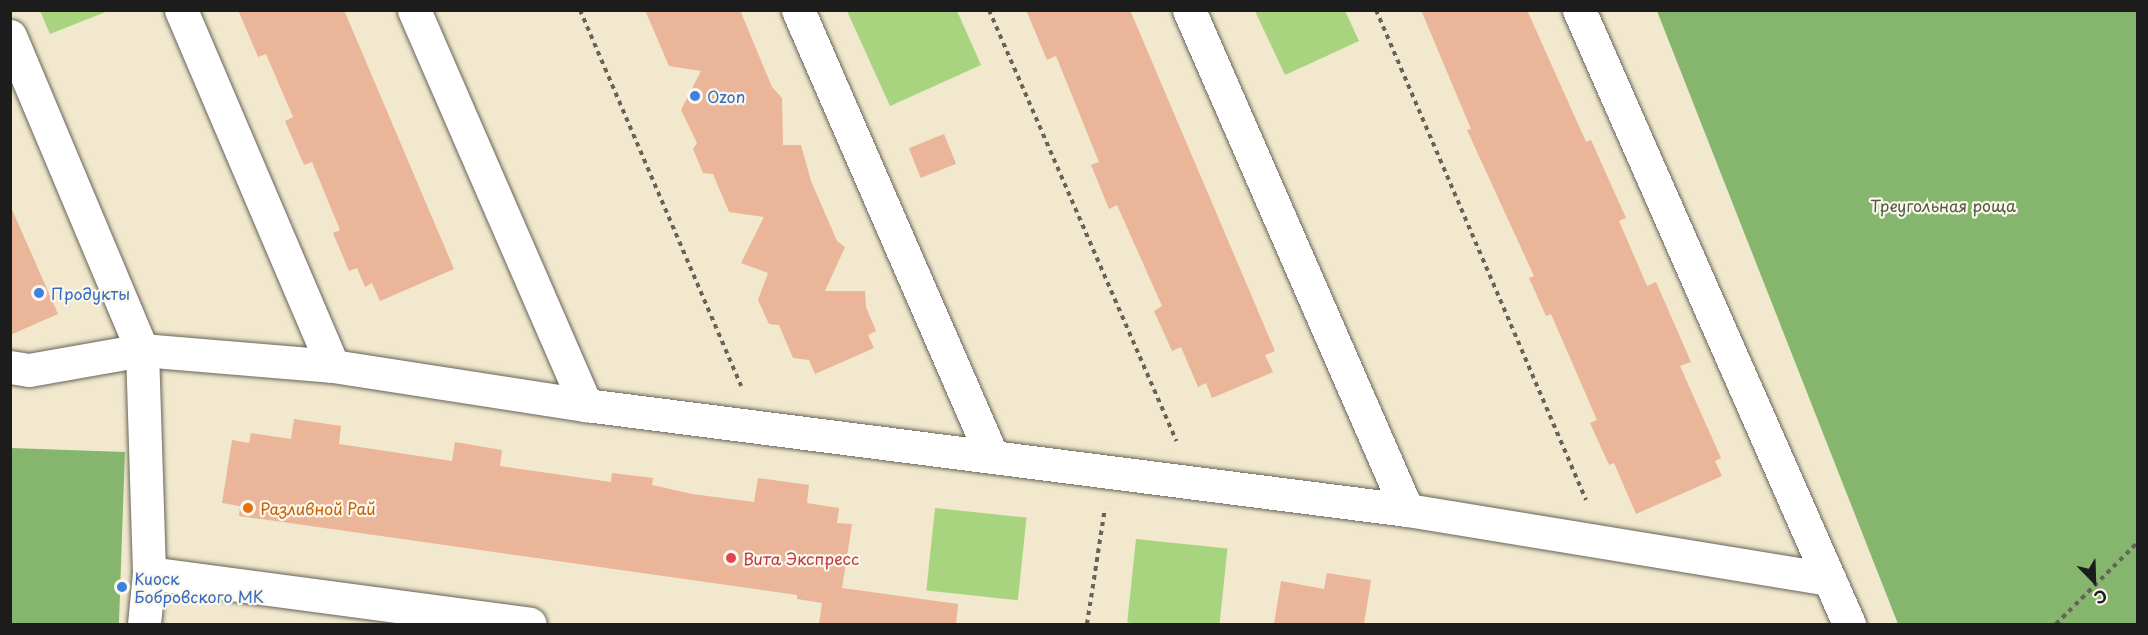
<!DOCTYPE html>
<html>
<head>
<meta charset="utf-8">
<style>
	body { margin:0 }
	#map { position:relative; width:2148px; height:635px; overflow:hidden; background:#f1e8cd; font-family:"Playpen Sans",sans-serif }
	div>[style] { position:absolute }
	.green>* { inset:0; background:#a8d480; transform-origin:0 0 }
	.forest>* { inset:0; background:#86b66e; transform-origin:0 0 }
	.building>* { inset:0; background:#eab598; transform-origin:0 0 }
	.path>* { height:4px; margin-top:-2px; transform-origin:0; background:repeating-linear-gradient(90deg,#67635a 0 4.5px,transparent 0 9px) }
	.roads { filter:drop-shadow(0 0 2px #67635a) drop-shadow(0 0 2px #67635a) }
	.minor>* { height:33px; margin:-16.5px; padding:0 16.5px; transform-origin:16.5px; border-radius:16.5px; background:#fff }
	.dots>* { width:16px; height:16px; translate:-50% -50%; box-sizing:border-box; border:3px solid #fbf7ec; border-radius:50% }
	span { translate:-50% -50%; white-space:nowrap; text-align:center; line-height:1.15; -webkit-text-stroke:4.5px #fbf7ec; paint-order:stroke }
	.shop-label { font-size:16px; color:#366cbe }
	.left { translate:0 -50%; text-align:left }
	.park-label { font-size:16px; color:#4d5c3f }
	.food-label { font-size:16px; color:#c56008 }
	.health-label { font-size:16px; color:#be3a42 }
	.frame { position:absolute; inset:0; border:12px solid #1c1c1c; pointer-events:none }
	.north { position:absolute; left:2064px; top:551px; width:60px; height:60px; -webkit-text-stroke:4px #fbf7ec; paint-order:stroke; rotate:157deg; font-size:16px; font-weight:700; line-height:24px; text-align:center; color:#1c1c1c }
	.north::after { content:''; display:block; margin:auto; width:21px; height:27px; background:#1c1c1c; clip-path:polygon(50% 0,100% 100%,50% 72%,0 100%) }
</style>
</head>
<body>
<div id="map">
	<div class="green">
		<div style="clip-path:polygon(40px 11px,108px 11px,50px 34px)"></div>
		<div style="clip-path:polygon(847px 11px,957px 11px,981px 65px,890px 106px)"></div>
		<div style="clip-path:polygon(1255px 11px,1345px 11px,1359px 41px,1285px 75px)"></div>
		<div style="left:935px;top:508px;width:92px;height:83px;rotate:6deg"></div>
		<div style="left:1136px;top:539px;width:92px;height:84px;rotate:6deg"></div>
	</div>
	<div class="forest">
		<div style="clip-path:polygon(1657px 11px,2137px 11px,2137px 624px,1898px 624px)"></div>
		<div style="left:11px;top:448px;width:114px;height:176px;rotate:2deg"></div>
	</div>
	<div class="building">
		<div style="clip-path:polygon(238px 10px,344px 10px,454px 269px,380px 301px,372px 283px,365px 287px,357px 268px,349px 271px,333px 233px,340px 230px,312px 162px,304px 165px,285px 121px,293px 117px,266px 54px,258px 57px)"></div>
		<div style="clip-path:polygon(645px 10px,740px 10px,772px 87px,782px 98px,783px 145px,801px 145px,811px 181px,837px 241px,845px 247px,825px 291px,865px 291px,866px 307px,876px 331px,868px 335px,874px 348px,815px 374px,809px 360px,793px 358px,779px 325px,769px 324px,758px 300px,768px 273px,741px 263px,764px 217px,729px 212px,713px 174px,703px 173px,693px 149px,697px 143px,681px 110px,701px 71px,669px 66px)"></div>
		<div style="clip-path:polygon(1026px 10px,1130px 10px,1275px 351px,1265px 355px,1273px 372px,1212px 398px,1206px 383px,1198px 387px,1181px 347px,1172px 351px,1154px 311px,1162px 306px,1117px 205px,1109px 209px,1091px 165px,1099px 162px,1056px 56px,1047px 60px)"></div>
		<div style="clip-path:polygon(1421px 10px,1527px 10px,1586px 142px,1591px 140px,1626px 218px,1619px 221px,1647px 286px,1656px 282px,1691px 362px,1680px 366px,1721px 458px,1715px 461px,1722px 476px,1636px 514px,1614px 463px,1609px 465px,1590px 423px,1597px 420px,1551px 314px,1546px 316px,1529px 278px,1534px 276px,1467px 130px,1471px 129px)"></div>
		<div style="left:944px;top:134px;width:32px;height:38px;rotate:68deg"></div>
		<div style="clip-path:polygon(10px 205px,58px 314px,10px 335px)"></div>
		<div style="clip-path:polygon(294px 419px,341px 426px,339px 444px,452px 461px,455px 442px,502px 450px,500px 466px,611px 482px,612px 473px,653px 478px,652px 485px,692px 494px,754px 502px,758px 478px,809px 485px,807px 503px,839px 508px,837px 523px,852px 524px,842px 588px,958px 604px,956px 624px,819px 624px,822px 603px,797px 599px,797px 595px,239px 516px,240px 506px,222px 503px,232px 440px,249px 443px,251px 433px,291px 439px)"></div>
		<div style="clip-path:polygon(1327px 573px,1371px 580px,1364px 624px,1274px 624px,1281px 581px,1324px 589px)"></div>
	</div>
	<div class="path">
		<div style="left:580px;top:10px;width:409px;rotate:66.8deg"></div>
		<div style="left:989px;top:10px;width:470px;rotate:66.5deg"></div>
		<div style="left:1376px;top:10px;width:533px;rotate:66.8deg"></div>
		<div style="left:1087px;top:624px;width:117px;rotate:-81.2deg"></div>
		<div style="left:2056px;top:624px;width:116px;rotate:-45deg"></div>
	</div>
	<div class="roads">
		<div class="minor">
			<div style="left:181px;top:10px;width:387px;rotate:66.9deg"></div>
			<div style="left:414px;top:10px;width:431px;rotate:66.5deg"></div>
			<div style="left:798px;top:10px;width:487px;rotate:66.5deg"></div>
			<div style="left:1579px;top:10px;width:671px;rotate:66.26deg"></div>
			<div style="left:10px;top:36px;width:341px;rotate:67.2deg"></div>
			<div style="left:142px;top:350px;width:223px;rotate:88.2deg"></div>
			<div style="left:149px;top:573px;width:51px;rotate:95.6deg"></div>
			<div style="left:10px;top:367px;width:19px;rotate:9deg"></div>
			<div style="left:29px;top:370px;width:115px;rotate:-10deg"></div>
			<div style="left:142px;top:350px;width:192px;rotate:4.8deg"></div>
			<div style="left:333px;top:366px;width:256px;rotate:8.8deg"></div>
			<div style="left:586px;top:405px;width:828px;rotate:7.29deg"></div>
			<div style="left:1407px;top:510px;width:545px;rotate:-113.56deg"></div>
			<div style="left:1407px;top:510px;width:428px;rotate:9.3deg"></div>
			<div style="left:149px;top:573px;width:384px;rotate:7.6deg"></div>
		</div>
	</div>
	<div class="dots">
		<div style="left:695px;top:96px;background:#3f7fe0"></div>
		<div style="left:39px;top:293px;background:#3f7fe0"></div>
		<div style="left:248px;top:508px;background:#e8710a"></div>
		<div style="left:731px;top:558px;background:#e0444e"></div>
		<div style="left:122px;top:587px;background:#3f7fe0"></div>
	</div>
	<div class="shop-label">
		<span class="left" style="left:707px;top:96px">Ozon</span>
		<span class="left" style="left:51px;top:293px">Продукты</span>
		<span class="left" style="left:134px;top:587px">Киоск<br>Бобровского МК</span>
	</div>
	<div class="park-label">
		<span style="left:1943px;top:205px">Треугольная роща</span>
	</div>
	<div class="food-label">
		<span class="left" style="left:260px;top:508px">Разливной Рай</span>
	</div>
	<div class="health-label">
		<span class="left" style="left:743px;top:558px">Вита Экспресс</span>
	</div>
	<div class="frame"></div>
	<div class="north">С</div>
</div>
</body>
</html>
